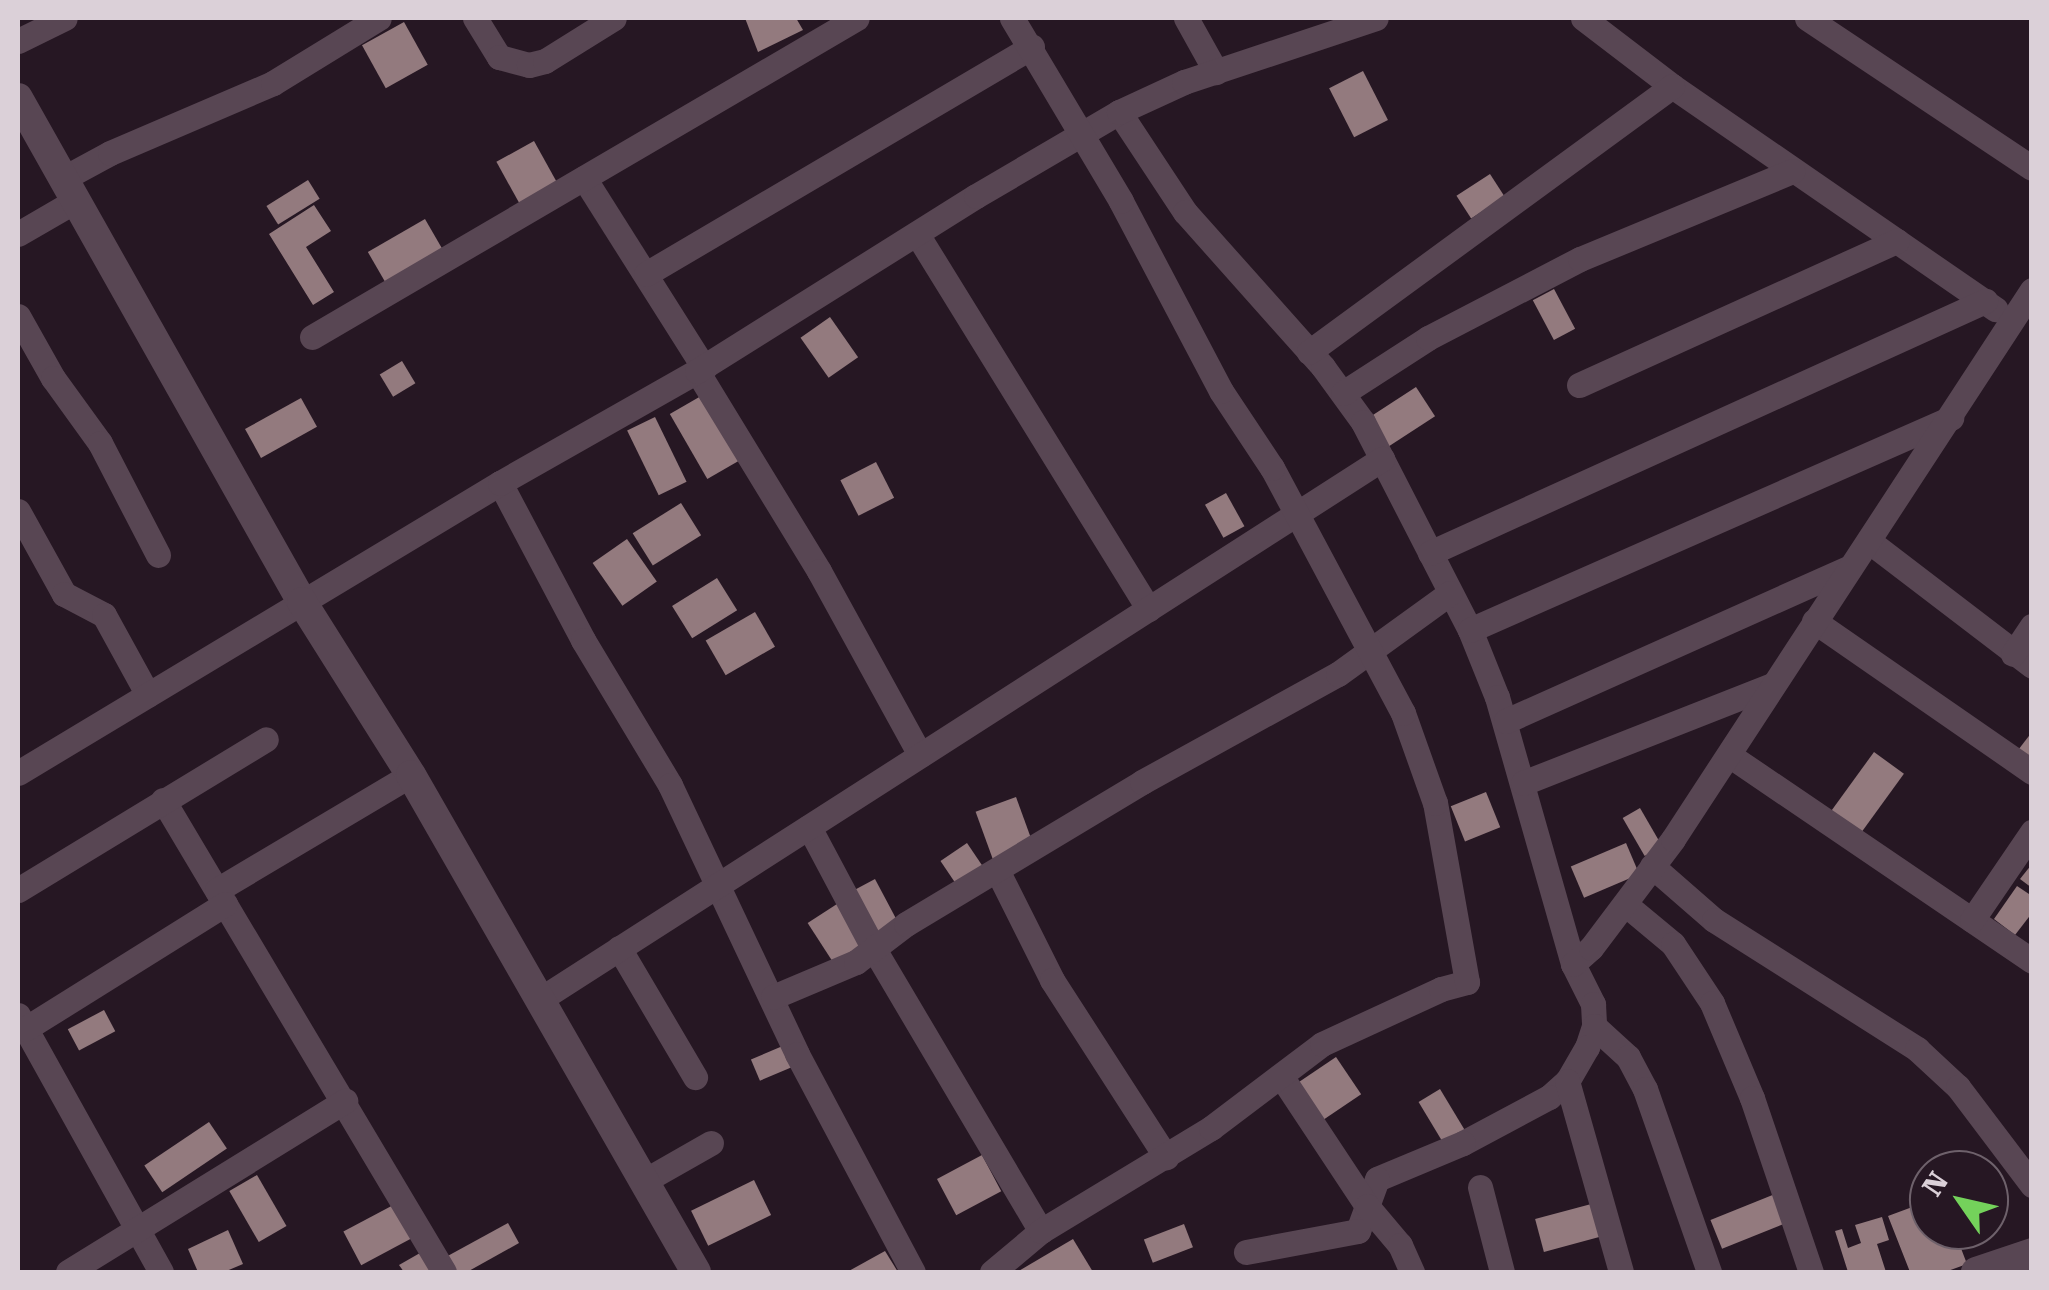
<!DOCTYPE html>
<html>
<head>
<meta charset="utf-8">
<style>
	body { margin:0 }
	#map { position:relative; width:2049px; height:1290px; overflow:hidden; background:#261723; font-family:"Roboto Serif",serif }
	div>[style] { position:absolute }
	.building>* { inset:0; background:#937a7e; transform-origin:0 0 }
	.minor>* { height:25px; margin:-12.5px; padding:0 12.5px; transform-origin:12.5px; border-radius:12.5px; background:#584653 }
	.tertiary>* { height:30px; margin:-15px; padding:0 15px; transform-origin:15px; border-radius:15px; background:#584653 }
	span { translate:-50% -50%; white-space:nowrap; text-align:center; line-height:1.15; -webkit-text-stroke:10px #261723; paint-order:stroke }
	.frame { position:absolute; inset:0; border:20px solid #dbd0d8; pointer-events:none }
	.north { position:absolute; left:1909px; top:1150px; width:100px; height:100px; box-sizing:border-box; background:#261723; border:2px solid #6e616b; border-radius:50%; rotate:304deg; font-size:28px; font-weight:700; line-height:40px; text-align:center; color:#dbd0d8 }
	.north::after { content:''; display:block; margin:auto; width:35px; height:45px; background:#74d25b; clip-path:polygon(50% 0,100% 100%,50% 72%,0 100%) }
</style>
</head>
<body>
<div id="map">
	<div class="building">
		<div style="clip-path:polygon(745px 18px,796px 18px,803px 30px,758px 52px)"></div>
		<div style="left:404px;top:22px;width:49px;height:48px;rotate:61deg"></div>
		<div style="left:1363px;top:71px;width:55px;height:38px;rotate:63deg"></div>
		<div style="left:534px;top:141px;width:54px;height:43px;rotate:61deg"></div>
		<div style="left:1490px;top:174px;width:27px;height:40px;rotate:57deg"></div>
		<div style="left:308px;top:180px;width:22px;height:49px;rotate:58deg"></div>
		<div style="clip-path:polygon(314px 205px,331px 231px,306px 247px,334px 292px,313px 305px,269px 234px)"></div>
		<div style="left:425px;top:219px;width:39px;height:66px;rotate:60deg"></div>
		<div style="left:1554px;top:289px;width:45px;height:24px;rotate:62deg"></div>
		<div style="left:830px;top:317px;width:49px;height:36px;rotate:55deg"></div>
		<div style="left:402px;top:361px;width:26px;height:26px;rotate:59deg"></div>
		<div style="left:1416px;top:387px;width:35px;height:55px;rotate:57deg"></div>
		<div style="left:701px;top:396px;width:75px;height:36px;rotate:60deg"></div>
		<div style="left:301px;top:398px;width:33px;height:64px;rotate:61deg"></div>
		<div style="left:655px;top:417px;width:72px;height:31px;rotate:64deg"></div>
		<div style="left:876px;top:462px;width:40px;height:40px;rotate:63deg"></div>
		<div style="left:1226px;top:493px;width:38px;height:24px;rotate:61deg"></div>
		<div style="left:681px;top:503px;width:38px;height:57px;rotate:58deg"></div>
		<div style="left:627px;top:539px;width:52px;height:42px;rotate:55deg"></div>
		<div style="left:717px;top:578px;width:38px;height:53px;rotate:58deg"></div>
		<div style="left:755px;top:612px;width:40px;height:57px;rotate:60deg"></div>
		<div style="clip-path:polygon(2032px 732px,2032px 766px,2015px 754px)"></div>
		<div style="left:1874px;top:752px;width:37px;height:75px;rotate:36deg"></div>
		<div style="left:1486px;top:792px;width:38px;height:38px;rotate:68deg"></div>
		<div style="left:1016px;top:797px;width:51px;height:43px;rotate:70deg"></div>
		<div style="left:1640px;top:808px;width:44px;height:20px;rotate:60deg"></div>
		<div style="left:967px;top:843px;width:32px;height:32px;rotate:56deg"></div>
		<div style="left:1626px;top:843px;width:34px;height:60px;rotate:67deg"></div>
		<div style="clip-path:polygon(2032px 864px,2032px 888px,2020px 879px)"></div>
		<div style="left:875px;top:879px;width:50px;height:26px;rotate:62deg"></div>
		<div style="clip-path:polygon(2017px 886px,2032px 896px,2032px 913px,2015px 935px,1994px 919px)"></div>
		<div style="left:837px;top:904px;width:49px;height:35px;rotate:57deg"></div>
		<div style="left:104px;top:1010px;width:24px;height:41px;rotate:62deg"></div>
		<div style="left:785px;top:1045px;width:23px;height:37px;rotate:67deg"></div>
		<div style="left:1336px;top:1057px;width:45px;height:46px;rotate:56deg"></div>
		<div style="left:1440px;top:1089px;width:50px;height:25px;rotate:59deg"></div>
		<div style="left:209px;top:1122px;width:32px;height:78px;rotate:56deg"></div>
		<div style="left:982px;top:1155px;width:41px;height:51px;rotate:62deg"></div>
		<div style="left:257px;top:1175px;width:59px;height:32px;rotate:60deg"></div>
		<div style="left:754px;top:1180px;width:39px;height:70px;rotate:64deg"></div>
		<div style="left:1780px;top:1192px;width:31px;height:75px;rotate:68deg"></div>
		<div style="left:399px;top:1202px;width:38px;height:63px;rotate:62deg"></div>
		<div style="left:1595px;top:1203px;width:34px;height:62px;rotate:75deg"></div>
		<div style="clip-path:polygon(1915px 1206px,1920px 1218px,1929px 1214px,1929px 1230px,1954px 1230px,1967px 1264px,1945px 1272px,1910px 1272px,1888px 1216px)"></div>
		<div style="clip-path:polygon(1882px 1217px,1889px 1240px,1877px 1244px,1886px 1272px,1848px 1272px,1835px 1231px,1842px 1229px,1848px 1248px,1861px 1243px,1855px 1225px)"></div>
		<div style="clip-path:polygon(508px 1223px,519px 1243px,467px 1272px,452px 1272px,444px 1258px)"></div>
		<div style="left:1184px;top:1224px;width:25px;height:43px;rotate:69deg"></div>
		<div style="clip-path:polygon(228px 1230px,243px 1264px,224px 1272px,198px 1272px,188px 1249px)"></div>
		<div style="clip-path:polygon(1073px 1239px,1093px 1272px,1017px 1272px)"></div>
		<div style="clip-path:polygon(885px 1251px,898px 1272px,847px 1272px)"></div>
		<div style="clip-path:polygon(420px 1253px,431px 1272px,404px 1272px,399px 1265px)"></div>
	</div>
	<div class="minor">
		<div style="left:475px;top:18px;width:46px;rotate:58.4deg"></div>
		<div style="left:499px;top:57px;width:31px;rotate:15deg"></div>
		<div style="left:529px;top:65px;width:16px;rotate:-14deg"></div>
		<div style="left:545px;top:61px;width:81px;rotate:-31.9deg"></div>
		<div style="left:1186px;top:18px;width:62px;rotate:60.9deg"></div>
		<div style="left:1583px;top:18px;width:112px;rotate:37.4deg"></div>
		<div style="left:1672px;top:86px;width:393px;rotate:34.6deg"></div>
		<div style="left:1807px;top:18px;width:270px;rotate:33.7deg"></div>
		<div style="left:18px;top:41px;width:52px;rotate:-26.1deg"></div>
		<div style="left:1119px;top:112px;width:120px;rotate:56.6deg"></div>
		<div style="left:1185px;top:212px;width:208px;rotate:48.3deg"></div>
		<div style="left:1323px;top:367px;width:68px;rotate:54deg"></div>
		<div style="left:1363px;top:422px;width:234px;rotate:62.8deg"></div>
		<div style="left:1470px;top:630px;width:72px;rotate:68.1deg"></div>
		<div style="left:1497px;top:697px;width:278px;rotate:74.1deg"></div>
		<div style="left:1573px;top:964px;width:45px;rotate:63.4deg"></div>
		<div style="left:1593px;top:1004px;width:22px;rotate:87deg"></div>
		<div style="left:1594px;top:1026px;width:22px;rotate:108deg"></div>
		<div style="left:1587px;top:1047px;width:39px;rotate:120deg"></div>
		<div style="left:1567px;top:1081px;width:24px;rotate:138deg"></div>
		<div style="left:1549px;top:1097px;width:98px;rotate:151.9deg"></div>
		<div style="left:1463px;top:1143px;width:93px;rotate:157.3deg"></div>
		<div style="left:1377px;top:1179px;width:55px;rotate:110.1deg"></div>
		<div style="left:1358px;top:1231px;width:114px;rotate:169.4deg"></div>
		<div style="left:64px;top:178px;width:52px;rotate:-28.5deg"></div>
		<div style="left:110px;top:153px;width:177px;rotate:-23.2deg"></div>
		<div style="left:273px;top:83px;width:124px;rotate:-31.5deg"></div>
		<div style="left:584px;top:178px;width:225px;rotate:57.7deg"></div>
		<div style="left:18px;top:234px;width:66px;rotate:-30.1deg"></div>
		<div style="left:917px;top:234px;width:441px;rotate:58.3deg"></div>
		<div style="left:646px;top:274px;width:448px;rotate:-30.5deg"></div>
		<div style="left:18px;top:316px;width:71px;rotate:60.6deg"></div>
		<div style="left:53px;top:378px;width:80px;rotate:54.1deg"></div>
		<div style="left:100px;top:443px;width:126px;rotate:62.6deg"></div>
		<div style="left:312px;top:337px;width:631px;rotate:-30.34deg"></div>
		<div style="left:1309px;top:352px;width:450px;rotate:-36.2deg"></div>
		<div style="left:697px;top:371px;width:234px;rotate:58.6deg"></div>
		<div style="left:819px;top:571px;width:210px;rotate:61.2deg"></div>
		<div style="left:1579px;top:385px;width:349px;rotate:-24.4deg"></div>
		<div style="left:1343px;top:393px;width:101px;rotate:-32.9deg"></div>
		<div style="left:1428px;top:338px;width:171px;rotate:-27.5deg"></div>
		<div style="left:1580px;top:259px;width:230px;rotate:-22.5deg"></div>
		<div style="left:500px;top:483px;width:178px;rotate:62.1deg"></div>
		<div style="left:583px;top:640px;width:169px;rotate:59deg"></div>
		<div style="left:670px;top:785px;width:297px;rotate:64.7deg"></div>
		<div style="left:797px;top:1054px;width:247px;rotate:62deg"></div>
		<div style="left:18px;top:511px;width:95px;rotate:61deg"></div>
		<div style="left:64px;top:594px;width:45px;rotate:27.7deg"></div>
		<div style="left:104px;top:615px;width:91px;rotate:61.2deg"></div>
		<div style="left:1870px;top:542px;width:204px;rotate:37.4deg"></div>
		<div style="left:1430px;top:553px;width:610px;rotate:-24.42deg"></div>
		<div style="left:1814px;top:621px;width:265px;rotate:34.7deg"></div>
		<div style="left:1470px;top:630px;width:526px;rotate:-23.79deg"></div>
		<div style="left:2013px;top:654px;width:34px;rotate:-56deg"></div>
		<div style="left:1506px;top:721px;width:375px;rotate:-24.1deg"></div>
		<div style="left:1729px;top:755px;width:366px;rotate:34.2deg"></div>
		<div style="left:18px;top:773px;width:563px;rotate:-31.03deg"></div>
		<div style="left:500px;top:483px;width:227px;rotate:-29.6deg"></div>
		<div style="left:697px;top:371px;width:329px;rotate:-32.1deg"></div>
		<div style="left:976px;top:196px;width:166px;rotate:-30.4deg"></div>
		<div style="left:1119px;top:112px;width:72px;rotate:-24.8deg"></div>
		<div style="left:1184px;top:82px;width:202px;rotate:-18.4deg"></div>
		<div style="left:1523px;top:783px;width:268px;rotate:-21.5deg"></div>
		<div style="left:163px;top:800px;width:549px;rotate:59.23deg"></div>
		<div style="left:809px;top:827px;width:138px;rotate:62deg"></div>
		<div style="left:874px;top:949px;width:328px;rotate:59.4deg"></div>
		<div style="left:1652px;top:866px;width:82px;rotate:41.1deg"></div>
		<div style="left:1714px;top:920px;width:241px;rotate:32.4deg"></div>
		<div style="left:1917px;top:1049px;width:56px;rotate:42.8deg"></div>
		<div style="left:1958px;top:1087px;width:123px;rotate:52.9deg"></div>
		<div style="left:998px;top:872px;width:121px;rotate:63.4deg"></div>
		<div style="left:1052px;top:980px;width:211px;rotate:57.2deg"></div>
		<div style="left:18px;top:890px;width:290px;rotate:-31.3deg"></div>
		<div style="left:217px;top:890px;width:226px;rotate:-30.7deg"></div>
		<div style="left:1625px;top:904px;width:62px;rotate:39.8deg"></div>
		<div style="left:1673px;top:944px;width:71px;rotate:56.5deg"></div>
		<div style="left:1712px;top:1003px;width:103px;rotate:67.2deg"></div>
		<div style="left:1752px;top:1098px;width:184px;rotate:71.3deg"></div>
		<div style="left:1972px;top:920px;width:107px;rotate:-55.7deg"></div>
		<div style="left:619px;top:948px;width:150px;rotate:59.5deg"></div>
		<div style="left:1573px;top:964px;width:24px;rotate:-42deg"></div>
		<div style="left:1591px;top:948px;width:136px;rotate:-53deg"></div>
		<div style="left:1673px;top:839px;width:656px;rotate:-56.82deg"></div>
		<div style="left:773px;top:997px;width:90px;rotate:-22.9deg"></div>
		<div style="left:856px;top:962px;width:63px;rotate:-37.2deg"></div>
		<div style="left:906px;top:924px;width:275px;rotate:-31deg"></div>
		<div style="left:1142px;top:782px;width:224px;rotate:-28.9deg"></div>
		<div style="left:1338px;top:674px;width:138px;rotate:-35.9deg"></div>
		<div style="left:539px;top:1000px;width:1002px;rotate:-32.69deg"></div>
		<div style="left:18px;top:1015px;width:294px;rotate:60.9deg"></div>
		<div style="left:1594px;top:1026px;width:46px;rotate:42.4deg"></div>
		<div style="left:1628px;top:1057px;width:36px;rotate:62deg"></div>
		<div style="left:1645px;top:1089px;width:194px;rotate:70.7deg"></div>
		<div style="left:25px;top:1029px;width:236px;rotate:-32deg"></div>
		<div style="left:1281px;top:1076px;width:156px;rotate:56.5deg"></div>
		<div style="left:1367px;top:1206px;width:51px;rotate:49.8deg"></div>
		<div style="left:1400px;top:1245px;width:30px;rotate:66deg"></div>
		<div style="left:1567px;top:1081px;width:198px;rotate:74.2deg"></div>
		<div style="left:644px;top:1181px;width:77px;rotate:-29.6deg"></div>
		<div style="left:1480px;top:1187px;width:88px;rotate:75.5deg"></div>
		<div style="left:68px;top:1272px;width:326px;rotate:-31.7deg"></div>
		<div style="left:992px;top:1272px;width:64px;rotate:-39.9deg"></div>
		<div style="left:1041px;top:1231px;width:199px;rotate:-31.2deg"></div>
		<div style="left:1211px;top:1128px;width:139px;rotate:-37.1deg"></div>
		<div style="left:1322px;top:1044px;width:131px;rotate:-24.8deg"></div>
		<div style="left:1441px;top:989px;width:27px;rotate:-15deg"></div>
		<div style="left:1467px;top:982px;width:182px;rotate:-100.1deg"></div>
		<div style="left:1435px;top:803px;width:96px;rotate:-109.6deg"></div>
		<div style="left:1403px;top:713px;width:278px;rotate:-118.1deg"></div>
		<div style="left:1272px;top:468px;width:92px;rotate:-123.5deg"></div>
		<div style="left:1221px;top:391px;width:215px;rotate:-117.8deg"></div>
		<div style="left:1121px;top:201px;width:213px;rotate:-120.8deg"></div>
	</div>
	<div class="tertiary">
		<div style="left:18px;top:98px;width:579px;rotate:60.6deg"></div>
		<div style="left:302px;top:602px;width:204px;rotate:57.8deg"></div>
		<div style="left:411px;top:775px;width:573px;rotate:60.17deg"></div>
		<div style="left:1976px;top:1272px;width:59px;rotate:-18.7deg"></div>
	</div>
	<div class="frame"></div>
	<div class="north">N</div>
</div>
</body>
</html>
